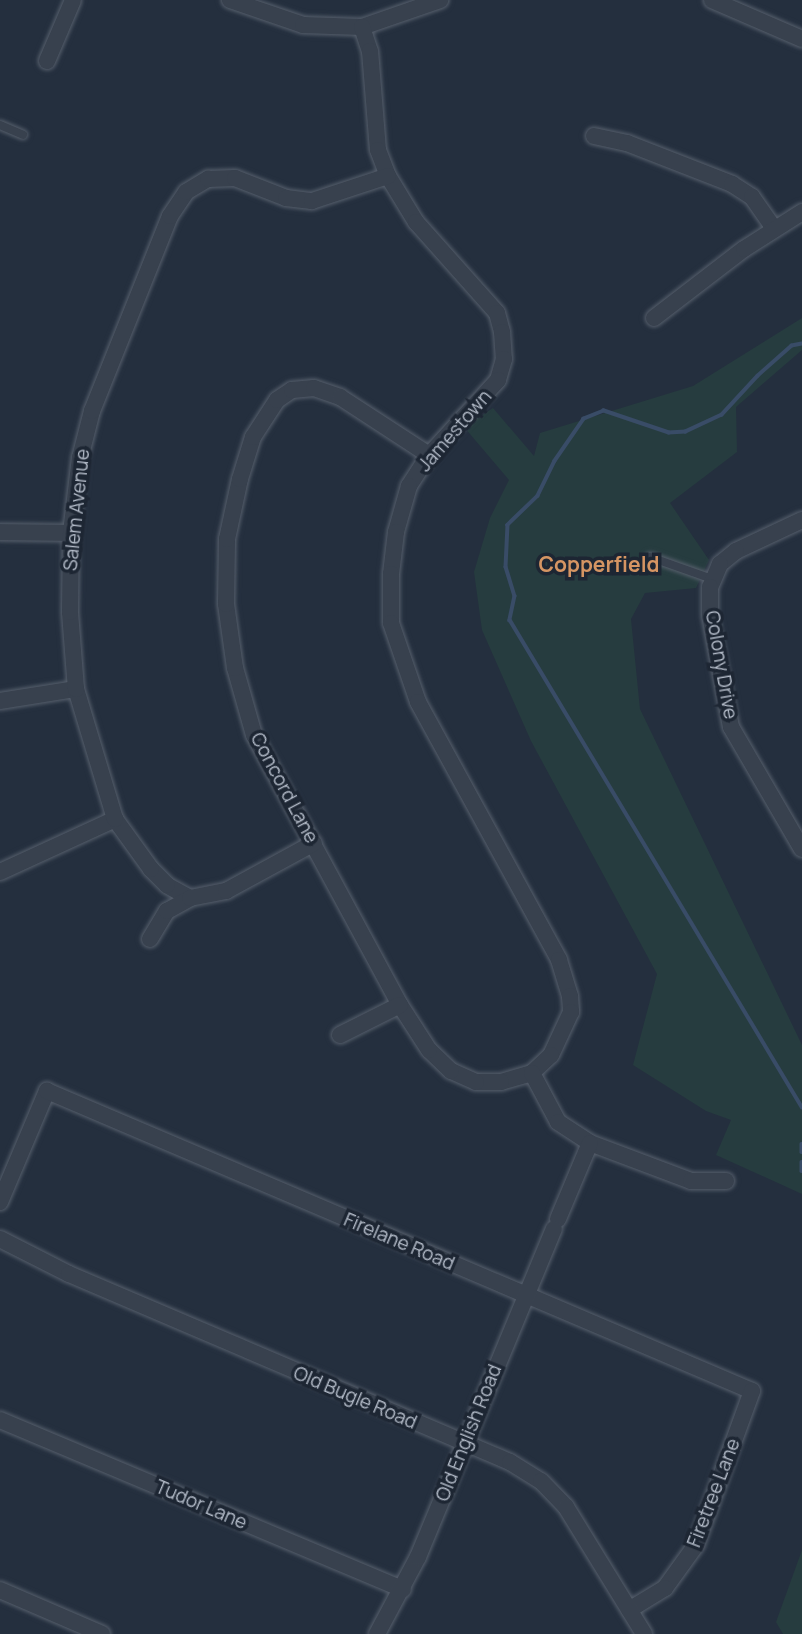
<!DOCTYPE html>
<html>
<head>
<meta charset="utf-8">
<style>
	body { margin:0 }
	#map { position:relative; width:802px; height:1634px; overflow:hidden; background:#242f3e; font-family:Manrope,sans-serif }
	div>[style] { position:absolute }
	.green>* { inset:0; background:#263c3f }
	.stream>* { height:3.5px; margin:-1.75px; padding:0 1.75px; transform-origin:1.75px; border-radius:1.75px; background:#394c67 }
	.roads { filter:drop-shadow(0 0 2px #565f6c) drop-shadow(0 0 2px #565f6c) }
	.lane>* { height:8px; margin:-4px; padding:0 4px; transform-origin:4px; border-radius:4px; background:#38414e }
	.street>* { height:16px; margin:-8px; padding:0 8px; transform-origin:8px; border-radius:8px; background:#38414e }
	span { translate:-50% -50%; white-space:nowrap; text-align:center; line-height:1.15; -webkit-text-stroke:7px #1d2633; paint-order:stroke }
	.street-label { font-size:19px; color:#b4bcc9 }
	.neighbourhood-label { font-size:21px; color:#d59563; font-weight:700 }
</style>
</head>
<body>
<div id="map">
	<div class="green">
		<div style="clip-path:polygon(802px 318px,802px 350px,736px 407px,737px 452px,670px 503px,709px 560px,696px 588px,645px 593px,631px 619px,640px 709px,802px 1045px,802px 1194px,716px 1155px,731px 1120px,706px 1111px,633px 1065px,657px 974px,531px 741px,482px 630px,474px 572px,490px 518px,509px 480px,464px 427px,493px 408px,534px 456px,540px 433px,693px 386px)"></div>
		<div style="clip-path:polygon(802px 1550px,802px 1634px,783px 1634px,776px 1622px)"></div>
	</div>
	<div class="stream">
		<div style="left:802px;top:344px;width:10px;rotate:169deg"></div>
		<div style="left:792px;top:346px;width:45px;rotate:138.6deg"></div>
		<div style="left:758px;top:376px;width:53px;rotate:132.7deg"></div>
		<div style="left:722px;top:415px;width:40px;rotate:155deg"></div>
		<div style="left:686px;top:432px;width:17px;rotate:177deg"></div>
		<div style="left:669px;top:433px;width:69px;rotate:-161.3deg"></div>
		<div style="left:604px;top:411px;width:22px;rotate:158deg"></div>
		<div style="left:584px;top:419px;width:51px;rotate:124.6deg"></div>
		<div style="left:555px;top:461px;width:39px;rotate:116deg"></div>
		<div style="left:538px;top:496px;width:42px;rotate:136deg"></div>
		<div style="left:508px;top:525px;width:42px;rotate:92.7deg"></div>
		<div style="left:506px;top:567px;width:30px;rotate:73deg"></div>
		<div style="left:515px;top:596px;width:25px;rotate:102deg"></div>
		<div style="left:510px;top:620px;width:568px;rotate:59.05deg"></div>
		<div style="left:802px;top:1144px;width:8px;rotate:90deg"></div>
		<div style="left:802px;top:1162px;width:9px;rotate:90deg"></div>
	</div>
	<div class="roads">
		<div class="lane">
			<div style="left:0;top:125px;width:25px;rotate:23deg"></div>
			<div style="left:650px;top:557px;width:66px;rotate:19.5deg"></div>
		</div>
		<div class="street">
			<div style="left:230px;top:0;width:77px;rotate:18.9deg"></div>
			<div style="left:303px;top:25px;width:59px;rotate:1.9deg"></div>
			<div style="left:362px;top:27px;width:83px;rotate:-19.1deg"></div>
			<div style="left:712px;top:0;width:98px;rotate:23.4deg"></div>
			<div style="left:362px;top:27px;width:25px;rotate:72deg"></div>
			<div style="left:370px;top:51px;width:99px;rotate:85.4deg"></div>
			<div style="left:378px;top:150px;width:28px;rotate:69deg"></div>
			<div style="left:388px;top:176px;width:54px;rotate:58.7deg"></div>
			<div style="left:416px;top:222px;width:122px;rotate:48.3deg"></div>
			<div style="left:497px;top:313px;width:20px;rotate:75deg"></div>
			<div style="left:502px;top:332px;width:27px;rotate:86deg"></div>
			<div style="left:504px;top:359px;width:22px;rotate:106deg"></div>
			<div style="left:498px;top:380px;width:102px;rotate:132.6deg"></div>
			<div style="left:429px;top:455px;width:37px;rotate:123deg"></div>
			<div style="left:409px;top:486px;width:48px;rotate:105.8deg"></div>
			<div style="left:396px;top:532px;width:42px;rotate:96.8deg"></div>
			<div style="left:391px;top:574px;width:49px;rotate:90deg"></div>
			<div style="left:391px;top:623px;width:83px;rotate:71.1deg"></div>
			<div style="left:418px;top:702px;width:294px;rotate:61.3deg"></div>
			<div style="left:559px;top:960px;width:38px;rotate:73deg"></div>
			<div style="left:570px;top:996px;width:16px;rotate:86deg"></div>
			<div style="left:571px;top:1012px;width:47px;rotate:114.9deg"></div>
			<div style="left:551px;top:1055px;width:26px;rotate:137deg"></div>
			<div style="left:532px;top:1073px;width:32px;rotate:164deg"></div>
			<div style="left:501px;top:1082px;width:25px;rotate:180deg"></div>
			<div style="left:476px;top:1082px;width:27px;rotate:-156deg"></div>
			<div style="left:451px;top:1071px;width:30px;rotate:-136deg"></div>
			<div style="left:429px;top:1050px;width:54px;rotate:-122.8deg"></div>
			<div style="left:400px;top:1005px;width:307px;rotate:-118.4deg"></div>
			<div style="left:254px;top:735px;width:70px;rotate:-105.8deg"></div>
			<div style="left:235px;top:668px;width:65px;rotate:-98deg"></div>
			<div style="left:226px;top:604px;width:65px;rotate:-89.1deg"></div>
			<div style="left:227px;top:539px;width:61px;rotate:-77.8deg"></div>
			<div style="left:240px;top:479px;width:44px;rotate:-72.8deg"></div>
			<div style="left:253px;top:437px;width:44px;rotate:-57deg"></div>
			<div style="left:277px;top:400px;width:18px;rotate:-34deg"></div>
			<div style="left:292px;top:390px;width:22px;rotate:-5deg"></div>
			<div style="left:314px;top:388px;width:28px;rotate:19deg"></div>
			<div style="left:340px;top:397px;width:106px;rotate:33.1deg"></div>
			<div style="left:47px;top:61px;width:66px;rotate:-66.9deg"></div>
			<div style="left:594px;top:136px;width:34px;rotate:12deg"></div>
			<div style="left:627px;top:143px;width:113px;rotate:21.3deg"></div>
			<div style="left:732px;top:184px;width:24px;rotate:33deg"></div>
			<div style="left:752px;top:197px;width:38px;rotate:55deg"></div>
			<div style="left:654px;top:318px;width:113px;rotate:-37.5deg"></div>
			<div style="left:744px;top:249px;width:69px;rotate:-32.5deg"></div>
			<div style="left:802px;top:520px;width:73px;rotate:154.8deg"></div>
			<div style="left:736px;top:551px;width:21px;rotate:141deg"></div>
			<div style="left:720px;top:564px;width:25px;rotate:113deg"></div>
			<div style="left:710px;top:587px;width:28px;rotate:90deg"></div>
			<div style="left:710px;top:615px;width:114px;rotate:79.4deg"></div>
			<div style="left:731px;top:727px;width:141px;rotate:59.8deg"></div>
			<div style="left:0;top:532px;width:71px;rotate:0.8deg"></div>
			<div style="left:0;top:701px;width:77px;rotate:-9deg"></div>
			<div style="left:0;top:872px;width:127px;rotate:-24.7deg"></div>
			<div style="left:190px;top:898px;width:26px;rotate:-151deg"></div>
			<div style="left:167px;top:885px;width:23px;rotate:-135deg"></div>
			<div style="left:151px;top:869px;width:62px;rotate:-125.8deg"></div>
			<div style="left:115px;top:819px;width:136px;rotate:-106.7deg"></div>
			<div style="left:76px;top:689px;width:77px;rotate:-94.5deg"></div>
			<div style="left:70px;top:612px;width:79px;rotate:-89.3deg"></div>
			<div style="left:71px;top:533px;width:76px;rotate:-83.2deg"></div>
			<div style="left:80px;top:458px;width:49px;rotate:-75.7deg"></div>
			<div style="left:92px;top:411px;width:210px;rotate:-68.2deg"></div>
			<div style="left:170px;top:216px;width:29px;rotate:-56deg"></div>
			<div style="left:186px;top:192px;width:26px;rotate:-31deg"></div>
			<div style="left:208px;top:179px;width:27px;rotate:-2deg"></div>
			<div style="left:235px;top:178px;width:55px;rotate:21.4deg"></div>
			<div style="left:286px;top:198px;width:26px;rotate:7deg"></div>
			<div style="left:312px;top:201px;width:80px;rotate:-18.2deg"></div>
			<div style="left:150px;top:939px;width:33px;rotate:-59deg"></div>
			<div style="left:167px;top:911px;width:26px;rotate:-29deg"></div>
			<div style="left:190px;top:898px;width:37px;rotate:-11deg"></div>
			<div style="left:226px;top:891px;width:100px;rotate:-28.6deg"></div>
			<div style="left:340px;top:1035px;width:67px;rotate:-26.6deg"></div>
			<div style="left:532px;top:1073px;width:55px;rotate:62deg"></div>
			<div style="left:558px;top:1122px;width:38px;rotate:33deg"></div>
			<div style="left:590px;top:1143px;width:108px;rotate:20.6deg"></div>
			<div style="left:691px;top:1181px;width:35px"></div>
			<div style="left:0;top:1202px;width:121px;rotate:-67.1deg"></div>
			<div style="left:47px;top:1091px;width:766px;rotate:23.05deg"></div>
			<div style="left:752px;top:1391px;width:164px;rotate:110deg"></div>
			<div style="left:696px;top:1545px;width:53px;rotate:125.8deg"></div>
			<div style="left:665px;top:1588px;width:42px;rotate:148.6deg"></div>
			<div style="left:558px;top:1219px;width:82px;rotate:-67.2deg"></div>
			<div style="left:0;top:1239px;width:77px;rotate:26.9deg"></div>
			<div style="left:69px;top:1274px;width:479px;rotate:23.1deg"></div>
			<div style="left:510px;top:1462px;width:36px;rotate:32deg"></div>
			<div style="left:541px;top:1481px;width:36px;rotate:46deg"></div>
			<div style="left:566px;top:1507px;width:149px;rotate:58.4deg"></div>
			<div style="left:0;top:1420px;width:437px;rotate:22.8deg"></div>
			<div style="left:0;top:1590px;width:111px;rotate:23.3deg"></div>
			<div style="left:377px;top:1634px;width:87px;rotate:-62deg"></div>
			<div style="left:418px;top:1557px;width:355px;rotate:-67.5deg"></div>
		</div>
	</div>
	<div class="street-label">
		<span style="left:455px;top:431px;rotate:-49deg">Jamestown</span>
		<span style="left:77px;top:510px;rotate:-84deg">Salem Avenue</span>
		<span style="left:721px;top:665px;rotate:80deg">Colony Drive</span>
		<span style="left:284px;top:788px;rotate:62deg">Concord Lane</span>
		<span style="left:399px;top:1242px;rotate:23deg">Firelane Road</span>
		<span style="left:355px;top:1398px;rotate:23deg">Old Bugle Road</span>
		<span style="left:469px;top:1433px;rotate:-68deg">Old English Road</span>
		<span style="left:714px;top:1493px;rotate:-69deg">Firetree Lane</span>
		<span style="left:201px;top:1505px;rotate:23deg">Tudor Lane</span>
	</div>
	<div class="neighbourhood-label">
		<span style="left:599px;top:564px">Copperfield</span>
	</div>
</div>
</body>
</html>
